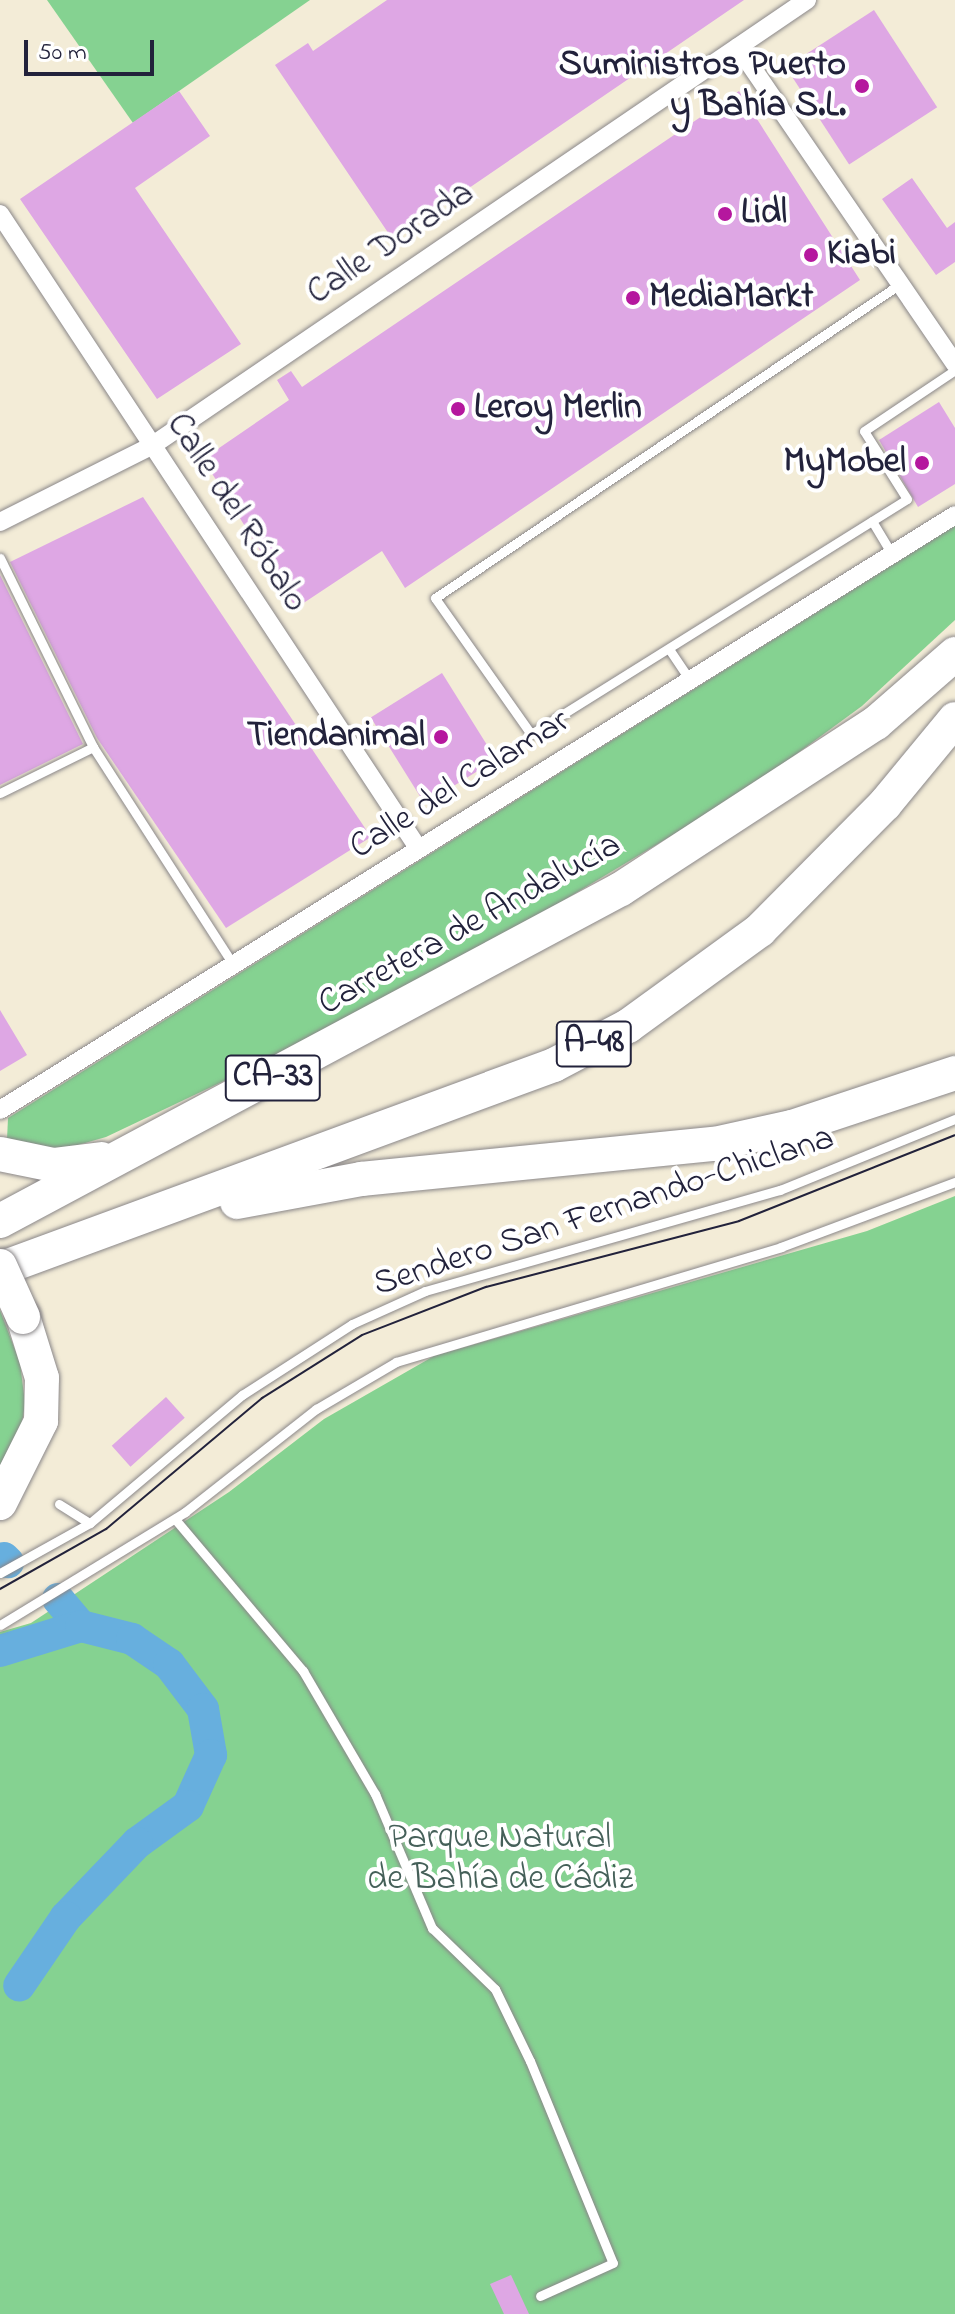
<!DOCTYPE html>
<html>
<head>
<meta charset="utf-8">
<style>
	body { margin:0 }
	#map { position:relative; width:955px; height:2314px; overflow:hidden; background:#f3ecd7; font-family:"Indie Flower",sans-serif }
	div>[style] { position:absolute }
	.green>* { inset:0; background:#85d291 }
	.river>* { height:32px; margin:-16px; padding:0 16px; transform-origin:16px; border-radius:16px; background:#67afde }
	.building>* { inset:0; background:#dea7e4; transform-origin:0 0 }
	.roads { filter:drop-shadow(0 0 2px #8a8789) drop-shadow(0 0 2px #8a8789) }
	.service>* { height:9px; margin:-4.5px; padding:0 4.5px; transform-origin:4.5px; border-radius:4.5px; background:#fff }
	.minor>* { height:18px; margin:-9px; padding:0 9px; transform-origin:9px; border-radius:9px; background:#fff }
	.motorway>* { height:34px; margin:-17px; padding:0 17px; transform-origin:17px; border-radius:17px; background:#fff }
	.tram>* { height:2px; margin:-1px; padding:0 1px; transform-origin:1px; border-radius:1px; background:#22223b }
	.bridges { filter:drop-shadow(0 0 2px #8a8789) drop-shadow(0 0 2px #8a8789) }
	.motorway-bridge>* { height:34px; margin:-17px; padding:0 17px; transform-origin:17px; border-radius:17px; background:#fff }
	.dots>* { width:22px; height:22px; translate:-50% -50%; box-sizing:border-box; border:4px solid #fff; border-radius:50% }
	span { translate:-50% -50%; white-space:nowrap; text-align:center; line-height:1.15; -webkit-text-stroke:8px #fff; paint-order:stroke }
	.shield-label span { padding:2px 6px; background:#fff; border:2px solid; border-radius:6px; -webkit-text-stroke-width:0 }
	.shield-label { font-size:34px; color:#22223b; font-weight:700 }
	.poi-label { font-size:36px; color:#22223b; font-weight:700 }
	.right { translate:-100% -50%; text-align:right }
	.left { translate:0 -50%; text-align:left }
	.street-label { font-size:36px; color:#22223b }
	.park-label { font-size:36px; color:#456059 }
	.scale { position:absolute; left:24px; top:40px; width:130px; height:36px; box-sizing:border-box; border:4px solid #22223b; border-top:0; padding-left:10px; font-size:24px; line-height:28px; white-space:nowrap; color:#22223b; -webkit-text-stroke:6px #fff; paint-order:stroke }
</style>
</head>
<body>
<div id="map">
	<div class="green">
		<div style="clip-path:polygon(47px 0,310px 0,133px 123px)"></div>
		<div style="clip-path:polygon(955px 526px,955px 620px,862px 706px,746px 791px,409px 993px,106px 1137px,57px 1151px,7px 1140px,8px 1118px)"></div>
		<div style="clip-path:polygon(955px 1196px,955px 2314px,0 2314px,0 1632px,31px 1623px,229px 1492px,324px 1419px,434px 1356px,867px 1231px)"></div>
		<div style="clip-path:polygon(0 1310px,20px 1363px,25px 1403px,20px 1437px,0 1478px)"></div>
	</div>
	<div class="river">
		<div style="left:4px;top:1558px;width:6px;rotate:45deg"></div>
		<div style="left:58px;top:1599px;width:35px;rotate:50deg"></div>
		<div style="left:0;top:1651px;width:85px;rotate:-17.2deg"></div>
		<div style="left:81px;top:1626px;width:53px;rotate:14.3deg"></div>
		<div style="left:132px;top:1639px;width:45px;rotate:34deg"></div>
		<div style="left:169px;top:1664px;width:56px;rotate:52.9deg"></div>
		<div style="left:203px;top:1709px;width:47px;rotate:80.1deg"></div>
		<div style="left:211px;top:1755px;width:56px;rotate:114.3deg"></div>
		<div style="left:188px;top:1806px;width:63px;rotate:144deg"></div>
		<div style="left:137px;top:1843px;width:103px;rotate:133.8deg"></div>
		<div style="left:66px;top:1917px;width:83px;rotate:124.3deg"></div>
	</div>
	<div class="building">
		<div style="clip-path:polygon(387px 0,744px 0,393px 240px,275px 65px,308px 43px,313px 51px)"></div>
		<div style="left:874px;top:10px;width:116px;height:105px;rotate:57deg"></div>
		<div style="clip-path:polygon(179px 91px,210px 136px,135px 188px,241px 344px,157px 399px,20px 199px)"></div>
		<div style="clip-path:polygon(739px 91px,860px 280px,405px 588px,382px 551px,296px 608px,203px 459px,289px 400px,277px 380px,291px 371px,302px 387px)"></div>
		<div style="clip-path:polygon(912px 178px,947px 228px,955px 222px,955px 262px,936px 275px,882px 199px)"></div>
		<div style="clip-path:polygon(939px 402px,955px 428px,955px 484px,918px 507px,879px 440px)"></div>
		<div style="clip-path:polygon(143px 497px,371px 837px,226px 928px,97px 738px,10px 562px)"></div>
		<div style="clip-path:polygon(0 575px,83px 744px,0 785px)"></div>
		<div style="left:442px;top:673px;width:102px;height:84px;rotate:58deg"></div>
		<div style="clip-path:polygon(0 1010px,27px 1055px,0 1071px)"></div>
		<div style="left:166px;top:1397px;width:28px;height:73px;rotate:48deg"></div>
		<div style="clip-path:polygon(511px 2275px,529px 2314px,504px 2314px,490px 2284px)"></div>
	</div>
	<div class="roads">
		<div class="service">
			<div style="left:900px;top:284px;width:561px;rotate:145.97deg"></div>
			<div style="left:435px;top:598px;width:166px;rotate:54.8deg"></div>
			<div style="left:531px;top:734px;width:443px;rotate:-32deg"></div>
			<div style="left:907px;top:499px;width:80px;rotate:-122.3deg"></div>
			<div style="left:864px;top:431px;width:110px;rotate:-33.8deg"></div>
			<div style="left:872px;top:521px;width:39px;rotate:59deg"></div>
			<div style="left:0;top:558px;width:211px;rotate:63.8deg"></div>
			<div style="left:93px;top:747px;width:258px;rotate:57.2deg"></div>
			<div style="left:669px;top:649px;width:37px;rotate:56deg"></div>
			<div style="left:0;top:793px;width:104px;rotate:-26.3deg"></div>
			<div style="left:59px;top:1504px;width:36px;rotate:32deg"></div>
			<div style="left:175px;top:1519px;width:199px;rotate:49.9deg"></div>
			<div style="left:303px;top:1671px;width:143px;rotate:59.7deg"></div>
			<div style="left:375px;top:1794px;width:146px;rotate:67deg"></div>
			<div style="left:432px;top:1928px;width:88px;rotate:44.1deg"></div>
			<div style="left:495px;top:1989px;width:80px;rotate:64.1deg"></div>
			<div style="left:530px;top:2061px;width:218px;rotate:67.7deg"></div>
			<div style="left:613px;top:2263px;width:80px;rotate:155.7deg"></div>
			<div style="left:0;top:1573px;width:103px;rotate:-29.1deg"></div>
			<div style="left:90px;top:1523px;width:199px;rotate:-40.1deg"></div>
			<div style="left:242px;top:1395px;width:131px;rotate:-32.8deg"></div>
			<div style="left:352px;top:1324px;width:80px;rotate:-24.3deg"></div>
			<div style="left:425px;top:1291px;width:369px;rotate:-15.9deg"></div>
			<div style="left:780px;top:1190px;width:189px;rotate:-22.1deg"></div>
			<div style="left:0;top:1625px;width:217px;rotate:-31.4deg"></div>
			<div style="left:185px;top:1512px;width:167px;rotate:-38.2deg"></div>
			<div style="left:316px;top:1409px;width:93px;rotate:-30.4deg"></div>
			<div style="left:396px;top:1362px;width:402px;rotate:-16.6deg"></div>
			<div style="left:781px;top:1247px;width:186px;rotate:-20.5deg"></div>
		</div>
		<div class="minor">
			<div style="left:738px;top:47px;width:384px;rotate:55.6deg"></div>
			<div style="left:0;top:214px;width:759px;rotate:56.6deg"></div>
			<div style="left:0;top:522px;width:171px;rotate:-26.7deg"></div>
			<div style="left:153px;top:445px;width:791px;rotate:-34.23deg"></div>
			<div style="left:0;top:1110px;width:1125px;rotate:-31.92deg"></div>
		</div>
		<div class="motorway">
			<div style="left:0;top:1154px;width:54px;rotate:11.7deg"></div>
			<div style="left:53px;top:1165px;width:49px;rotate:-7deg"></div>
			<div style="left:237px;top:1202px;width:126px;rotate:-10.5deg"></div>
			<div style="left:361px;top:1179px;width:355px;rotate:-5.7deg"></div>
			<div style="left:714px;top:1144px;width:80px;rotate:-12.3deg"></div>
			<div style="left:792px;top:1127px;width:172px;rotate:-18.3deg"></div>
			<div style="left:0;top:1221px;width:704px;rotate:-28.13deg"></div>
			<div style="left:621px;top:889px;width:304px;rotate:-33.1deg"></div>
			<div style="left:876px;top:723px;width:105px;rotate:-41.1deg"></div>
			<div style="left:0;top:1269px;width:590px;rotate:-20.22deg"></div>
			<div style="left:554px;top:1065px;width:84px;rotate:-27.8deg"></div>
			<div style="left:628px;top:1026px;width:163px;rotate:-36deg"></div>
			<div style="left:760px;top:930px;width:177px;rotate:-45.2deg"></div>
			<div style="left:885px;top:804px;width:110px;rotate:-50.5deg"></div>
			<div style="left:0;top:1503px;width:92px;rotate:-63.4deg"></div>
			<div style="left:41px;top:1421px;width:43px;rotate:-88.7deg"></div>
			<div style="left:42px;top:1378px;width:64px;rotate:-107.3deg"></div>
		</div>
	</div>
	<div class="tram">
		<div style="left:0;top:1589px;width:122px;rotate:-29.5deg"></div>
		<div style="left:106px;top:1529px;width:204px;rotate:-40deg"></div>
		<div style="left:262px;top:1398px;width:118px;rotate:-32.2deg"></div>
		<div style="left:362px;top:1335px;width:133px;rotate:-21.2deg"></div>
		<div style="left:486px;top:1287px;width:261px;rotate:-14.6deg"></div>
		<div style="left:739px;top:1221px;width:232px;rotate:-21.7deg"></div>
	</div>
	<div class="bridges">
		<div class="motorway-bridge">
			<div style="left:0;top:1266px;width:56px;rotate:65.7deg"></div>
		</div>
	</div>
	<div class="dots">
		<div style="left:862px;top:86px;background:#b5179e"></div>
		<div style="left:725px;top:214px;background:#b5179e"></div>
		<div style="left:811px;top:255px;background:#b5179e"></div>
		<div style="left:633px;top:298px;background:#b5179e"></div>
		<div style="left:458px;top:409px;background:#b5179e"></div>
		<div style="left:922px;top:463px;background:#b5179e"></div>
		<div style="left:441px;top:737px;background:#b5179e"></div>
	</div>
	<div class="shield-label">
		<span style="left:594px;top:1044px">A-48</span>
		<span style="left:273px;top:1078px">CA-33</span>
	</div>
	<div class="poi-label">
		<span class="right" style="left:846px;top:86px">Suministros Puerto<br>y Bahía S.L.</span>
		<span class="left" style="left:741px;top:214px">Lidl</span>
		<span class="left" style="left:827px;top:255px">Kiabi</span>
		<span class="left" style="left:649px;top:298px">MediaMarkt</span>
		<span class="left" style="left:474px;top:409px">Leroy Merlin</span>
		<span class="right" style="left:906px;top:463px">MyMobel</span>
		<span class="right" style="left:425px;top:737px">Tiendanimal</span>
	</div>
	<div class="street-label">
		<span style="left:391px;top:244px;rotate:-34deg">Calle Dorada</span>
		<span style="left:236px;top:513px;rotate:57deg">Calle del Róbalo</span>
		<span style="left:460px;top:785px;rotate:-32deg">Calle del Calamar</span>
		<span style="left:470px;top:925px;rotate:-29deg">Carretera de Andalucía</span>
		<span style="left:604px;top:1212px;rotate:-18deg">Sendero San Fernando-Chiclana</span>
	</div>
	<div class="park-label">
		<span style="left:500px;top:1859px">Parque Natural<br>de Bahía de Cádiz</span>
	</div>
	<div class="scale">50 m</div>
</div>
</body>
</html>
